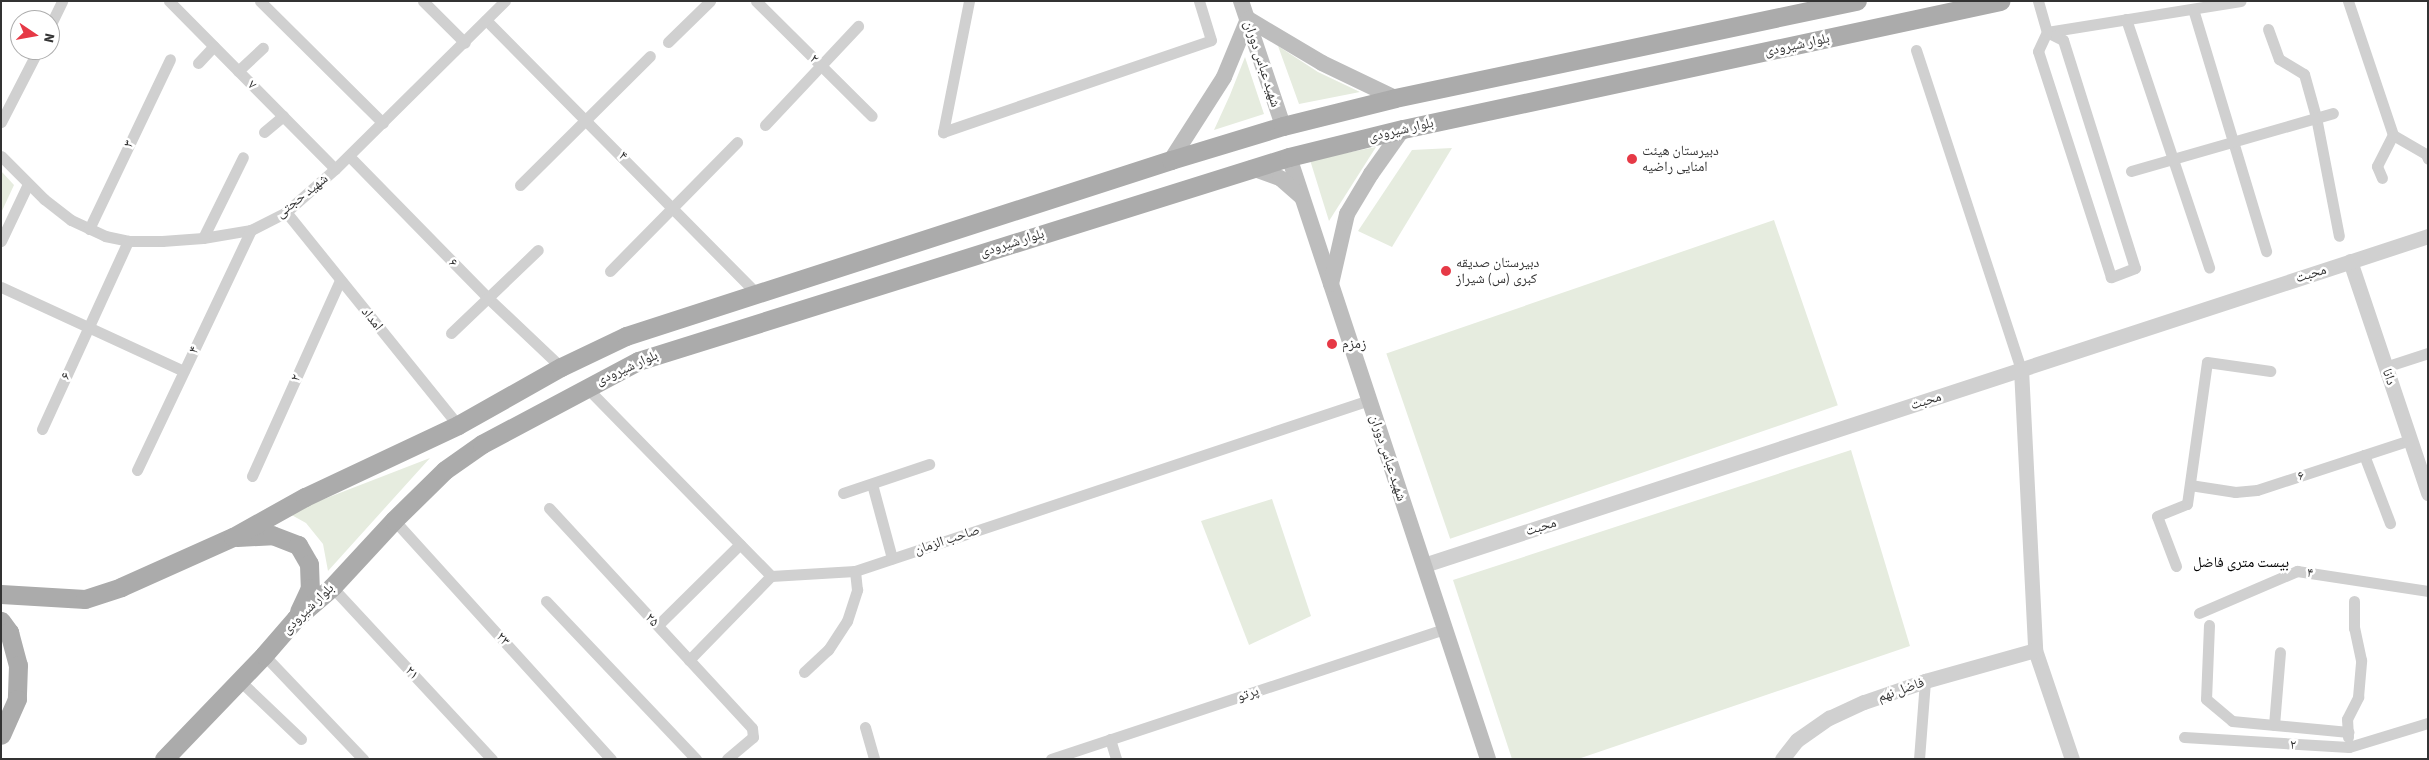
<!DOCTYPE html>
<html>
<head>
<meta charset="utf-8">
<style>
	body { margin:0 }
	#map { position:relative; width:2429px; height:760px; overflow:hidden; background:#fff; font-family:"Source Sans 3","Noto Naskh Arabic",sans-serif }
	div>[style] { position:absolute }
	.green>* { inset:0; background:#e6ecdf; transform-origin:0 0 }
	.minor>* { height:11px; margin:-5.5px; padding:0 5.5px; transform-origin:5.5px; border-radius:5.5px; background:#d0d0d0 }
	.tertiary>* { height:15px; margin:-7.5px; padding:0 7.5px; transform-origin:7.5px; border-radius:7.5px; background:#d0d0d0 }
	.secondary>* { height:16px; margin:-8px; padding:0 8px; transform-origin:8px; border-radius:8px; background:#bdbdbd }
	.primary>* { height:19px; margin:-9.5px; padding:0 9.5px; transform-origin:9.5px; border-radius:9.5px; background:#ababab }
	.dots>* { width:14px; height:14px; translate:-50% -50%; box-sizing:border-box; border:2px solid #fff; border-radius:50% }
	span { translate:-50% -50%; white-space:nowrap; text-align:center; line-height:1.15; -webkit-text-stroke:5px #fff; paint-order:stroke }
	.street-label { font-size:14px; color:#333 }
	.poi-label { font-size:14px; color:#333 }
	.left { translate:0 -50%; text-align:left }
	.neighbourhood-label { font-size:15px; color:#000 }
	.frame { position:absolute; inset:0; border:2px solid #333; pointer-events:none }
	.north { position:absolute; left:10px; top:10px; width:50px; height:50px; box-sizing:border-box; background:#fff; border:1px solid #adadad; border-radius:50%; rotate:102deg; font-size:14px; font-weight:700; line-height:20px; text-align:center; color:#333 }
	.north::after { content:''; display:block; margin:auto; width:18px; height:22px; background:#e63946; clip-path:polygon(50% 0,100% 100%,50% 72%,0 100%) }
</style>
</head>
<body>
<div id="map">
	<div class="green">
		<div style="clip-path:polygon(1278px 46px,1318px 72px,1360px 92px,1299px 104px)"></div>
		<div style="clip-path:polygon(1245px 57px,1264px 114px,1214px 130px,1230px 95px)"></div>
		<div style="clip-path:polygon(1376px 147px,1329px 221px,1310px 160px)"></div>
		<div style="clip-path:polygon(1452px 148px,1392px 247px,1358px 231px,1412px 150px)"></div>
		<div style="clip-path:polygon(1px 171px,14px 185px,1px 213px)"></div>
		<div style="left:1774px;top:220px;width:196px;height:410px;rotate:71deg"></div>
		<div style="clip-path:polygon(1851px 450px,1910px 646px,1578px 759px,1512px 759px,1453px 580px)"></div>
		<div style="clip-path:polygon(430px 458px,328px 571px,323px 544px,306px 523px,288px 513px)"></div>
		<div style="clip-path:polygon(1272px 499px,1311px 616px,1249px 645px,1201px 521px)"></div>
	</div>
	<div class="minor">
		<div style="left:169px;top:1px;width:236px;rotate:45.3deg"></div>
		<div style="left:260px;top:1px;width:173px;rotate:44.8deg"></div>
		<div style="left:423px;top:1px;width:59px;rotate:45deg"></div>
		<div style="left:756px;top:1px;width:163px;rotate:44.8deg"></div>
		<div style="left:969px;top:1px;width:134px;rotate:101.2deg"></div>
		<div style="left:943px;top:132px;width:283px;rotate:-18.9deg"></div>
		<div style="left:1211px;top:40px;width:41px;rotate:-107.1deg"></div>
		<div style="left:2038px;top:1px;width:32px;rotate:74deg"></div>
		<div style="left:2047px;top:32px;width:196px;rotate:-9.1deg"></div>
		<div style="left:2348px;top:1px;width:141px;rotate:71.4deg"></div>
		<div style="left:2193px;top:9px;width:253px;rotate:73.2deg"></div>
		<div style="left:2126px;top:19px;width:262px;rotate:71.5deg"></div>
		<div style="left:486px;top:20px;width:385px;rotate:45.3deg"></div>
		<div style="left:50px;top:26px;width:28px;rotate:-64deg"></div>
		<div style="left:2268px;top:29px;width:32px;rotate:70deg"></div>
		<div style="left:2279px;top:59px;width:29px;rotate:31deg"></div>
		<div style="left:2304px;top:74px;width:45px;rotate:74.4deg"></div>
		<div style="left:2316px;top:117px;width:121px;rotate:79.1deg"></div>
		<div style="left:2047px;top:32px;width:18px;rotate:27deg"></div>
		<div style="left:2063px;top:40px;width:239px;rotate:72.5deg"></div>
		<div style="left:2135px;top:268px;width:26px;rotate:159deg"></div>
		<div style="left:2111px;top:277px;width:237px;rotate:-107.9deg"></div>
		<div style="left:2038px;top:51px;width:21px;rotate:-65deg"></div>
		<div style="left:668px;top:42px;width:59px;rotate:-44.3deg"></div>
		<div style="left:1916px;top:50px;width:336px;rotate:71.8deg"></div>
		<div style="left:198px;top:63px;width:23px;rotate:-47deg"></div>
		<div style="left:238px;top:71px;width:34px;rotate:-43deg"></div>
		<div style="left:1px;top:122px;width:81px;rotate:-62.8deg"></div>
		<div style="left:765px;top:125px;width:136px;rotate:-46.8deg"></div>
		<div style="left:264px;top:132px;width:25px;rotate:-40deg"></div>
		<div style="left:1px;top:156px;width:61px;rotate:45deg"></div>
		<div style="left:44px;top:199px;width:34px;rotate:38deg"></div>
		<div style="left:71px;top:220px;width:38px;rotate:25deg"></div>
		<div style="left:105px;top:236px;width:24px;rotate:12deg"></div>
		<div style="left:128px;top:241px;width:34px"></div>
		<div style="left:162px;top:241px;width:41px;rotate:-4.2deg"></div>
		<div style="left:203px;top:238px;width:49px;rotate:-9.5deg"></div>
		<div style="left:251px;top:230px;width:39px;rotate:-27deg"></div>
		<div style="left:286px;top:212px;width:65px;rotate:-41.3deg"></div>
		<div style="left:335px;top:169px;width:239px;rotate:-44.7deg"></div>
		<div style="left:349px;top:156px;width:199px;rotate:45.6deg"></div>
		<div style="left:488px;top:298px;width:100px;rotate:43.4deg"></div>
		<div style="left:2131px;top:171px;width:210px;rotate:-16deg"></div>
		<div style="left:2382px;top:178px;width:13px;rotate:-113deg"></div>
		<div style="left:2377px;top:166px;width:35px;rotate:-63deg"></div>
		<div style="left:2393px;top:135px;width:38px;rotate:30deg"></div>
		<div style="left:2426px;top:154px;width:5px;rotate:68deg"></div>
		<div style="left:520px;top:185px;width:183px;rotate:-44.8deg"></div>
		<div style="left:286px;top:212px;width:274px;rotate:51.1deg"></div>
		<div style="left:89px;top:229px;width:188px;rotate:-64.5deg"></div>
		<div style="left:203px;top:238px;width:90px;rotate:-63.7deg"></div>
		<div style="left:1px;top:241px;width:63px;rotate:-64.7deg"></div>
		<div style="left:610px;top:271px;width:181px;rotate:-45.4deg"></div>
		<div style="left:1px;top:287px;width:201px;rotate:24.7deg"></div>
		<div style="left:451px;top:333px;width:120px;rotate:-43.7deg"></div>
		<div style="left:2385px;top:367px;width:45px;rotate:-18deg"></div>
		<div style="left:586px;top:387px;width:264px;rotate:45.6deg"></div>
		<div style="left:771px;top:576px;width:84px;rotate:-3.4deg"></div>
		<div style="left:855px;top:571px;width:542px;rotate:-18.4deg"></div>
		<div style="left:42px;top:429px;width:207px;rotate:-65.4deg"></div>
		<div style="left:2364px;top:455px;width:73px;rotate:69.1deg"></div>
		<div style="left:137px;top:470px;width:266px;rotate:-64.6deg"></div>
		<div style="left:252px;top:476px;width:215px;rotate:-65.8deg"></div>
		<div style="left:872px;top:484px;width:77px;rotate:74.9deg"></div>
		<div style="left:2190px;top:485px;width:46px;rotate:8.8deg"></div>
		<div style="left:2235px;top:492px;width:22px;rotate:-5deg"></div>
		<div style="left:2257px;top:490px;width:161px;rotate:-18.1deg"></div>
		<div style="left:843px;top:493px;width:91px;rotate:-18.6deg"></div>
		<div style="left:549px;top:508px;width:299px;rotate:47.3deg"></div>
		<div style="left:752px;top:728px;width:9px;rotate:84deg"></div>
		<div style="left:753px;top:737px;width:34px;rotate:140deg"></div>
		<div style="left:394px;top:520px;width:323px;rotate:47.8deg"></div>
		<div style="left:2176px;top:566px;width:53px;rotate:-110.8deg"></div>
		<div style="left:2157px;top:516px;width:32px;rotate:-22deg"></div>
		<div style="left:2187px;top:504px;width:143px;rotate:-82deg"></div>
		<div style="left:2207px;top:362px;width:64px;rotate:8.1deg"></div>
		<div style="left:332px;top:587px;width:235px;rotate:47.1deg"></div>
		<div style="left:546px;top:601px;width:218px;rotate:46.5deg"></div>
		<div style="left:2199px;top:613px;width:107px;rotate:-23.2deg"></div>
		<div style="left:2297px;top:571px;width:133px;rotate:8.7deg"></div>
		<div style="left:658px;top:625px;width:115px;rotate:-44.6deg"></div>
		<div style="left:2209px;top:625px;width:74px;rotate:92.3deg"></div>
		<div style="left:2206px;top:699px;width:34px;rotate:40deg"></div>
		<div style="left:2232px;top:721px;width:117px;rotate:5.4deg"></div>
		<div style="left:264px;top:655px;width:144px;rotate:46.4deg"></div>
		<div style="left:689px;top:660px;width:117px;rotate:-45.7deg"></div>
		<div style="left:804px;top:672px;width:33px;rotate:-43deg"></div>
		<div style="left:828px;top:650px;width:35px;rotate:-57deg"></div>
		<div style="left:847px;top:621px;width:33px;rotate:-72deg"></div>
		<div style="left:857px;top:590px;width:19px;rotate:-96deg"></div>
		<div style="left:238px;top:679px;width:87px;rotate:43.6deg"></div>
		<div style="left:2274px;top:725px;width:73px;rotate:-85.3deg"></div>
		<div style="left:865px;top:727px;width:33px;rotate:74deg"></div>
		<div style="left:2184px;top:737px;width:165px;rotate:3.5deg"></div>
		<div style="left:2349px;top:747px;width:83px;rotate:-16.9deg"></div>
		<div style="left:2348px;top:737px;width:18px;rotate:-93deg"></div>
		<div style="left:2347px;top:719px;width:25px;rotate:-63deg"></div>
		<div style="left:2358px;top:697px;width:37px;rotate:-85deg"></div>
		<div style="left:2361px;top:660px;width:33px;rotate:-102deg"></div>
		<div style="left:2354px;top:628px;width:27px;rotate:-90deg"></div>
		<div style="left:1110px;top:739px;width:21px;rotate:73deg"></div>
		<div style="left:1051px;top:759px;width:415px;rotate:-18.3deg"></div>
		<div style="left:1919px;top:759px;width:78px;rotate:-85.6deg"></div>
	</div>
	<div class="tertiary">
		<div style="left:2350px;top:261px;width:245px;rotate:71.4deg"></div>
		<div style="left:2021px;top:369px;width:281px;rotate:87.1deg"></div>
		<div style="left:2035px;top:650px;width:115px;rotate:71.3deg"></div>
		<div style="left:1424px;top:565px;width:1057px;rotate:-18.14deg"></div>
		<div style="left:1782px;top:759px;width:24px;rotate:-52deg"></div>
		<div style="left:1797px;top:740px;width:39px;rotate:-35deg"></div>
		<div style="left:1829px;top:718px;width:38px;rotate:-25deg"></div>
		<div style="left:1864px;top:702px;width:65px;rotate:-19deg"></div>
		<div style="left:1925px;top:681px;width:114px;rotate:-15.7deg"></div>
	</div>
	<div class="secondary">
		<div style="left:1241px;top:1px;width:132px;rotate:71.4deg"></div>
		<div style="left:1248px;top:19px;width:86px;rotate:30.7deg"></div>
		<div style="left:1322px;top:63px;width:81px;rotate:25.6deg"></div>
		<div style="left:1289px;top:157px;width:634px;rotate:71.71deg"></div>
		<div style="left:1171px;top:160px;width:98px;rotate:-57.4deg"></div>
		<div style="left:1224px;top:77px;width:63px;rotate:-67.5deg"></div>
		<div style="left:1252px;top:168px;width:30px;rotate:20deg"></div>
		<div style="left:1280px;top:178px;width:28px;rotate:41deg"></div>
		<div style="left:1331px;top:284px;width:72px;rotate:-77.1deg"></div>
		<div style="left:1347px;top:214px;width:47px;rotate:-59deg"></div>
		<div style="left:1371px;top:174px;width:55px;rotate:-54.6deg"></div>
	</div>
	<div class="primary">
		<div style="left:237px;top:537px;width:35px;rotate:-3deg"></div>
		<div style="left:272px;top:535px;width:28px;rotate:21deg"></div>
		<div style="left:298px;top:545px;width:22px;rotate:60deg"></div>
		<div style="left:309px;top:564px;width:24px;rotate:88deg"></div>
		<div style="left:310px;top:588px;width:26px;rotate:115deg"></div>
		<div style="left:1px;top:594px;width:84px;rotate:3.4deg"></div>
		<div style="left:85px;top:599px;width:38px;rotate:-18deg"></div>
		<div style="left:121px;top:587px;width:123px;rotate:-24.1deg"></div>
		<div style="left:233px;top:537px;width:82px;rotate:-29.1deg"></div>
		<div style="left:305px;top:497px;width:169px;rotate:-25.2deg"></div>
		<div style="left:458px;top:425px;width:118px;rotate:-29.4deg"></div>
		<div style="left:561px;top:367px;width:72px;rotate:-25.5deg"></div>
		<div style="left:626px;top:336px;width:573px;rotate:-17.9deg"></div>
		<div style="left:1171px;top:160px;width:117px;rotate:-16.9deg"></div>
		<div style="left:1283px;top:126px;width:115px;rotate:-14deg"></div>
		<div style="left:1395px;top:98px;width:472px;rotate:-11.9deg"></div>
		<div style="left:1px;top:621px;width:14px;rotate:54deg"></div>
		<div style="left:9px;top:632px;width:34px;rotate:75deg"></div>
		<div style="left:18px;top:665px;width:34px;rotate:92deg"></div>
		<div style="left:17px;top:699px;width:39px;rotate:114deg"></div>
		<div style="left:164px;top:759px;width:144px;rotate:-46.1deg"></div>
		<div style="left:264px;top:655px;width:49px;rotate:-49.1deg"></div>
		<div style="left:296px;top:618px;width:48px;rotate:-40.7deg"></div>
		<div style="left:332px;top:587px;width:91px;rotate:-47.2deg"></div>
		<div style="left:394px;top:520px;width:71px;rotate:-44.4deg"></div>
		<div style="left:445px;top:470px;width:45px;rotate:-35.1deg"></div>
		<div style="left:482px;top:444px;width:177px;rotate:-28deg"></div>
		<div style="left:638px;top:361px;width:682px;rotate:-17.4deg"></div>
		<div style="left:1289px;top:157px;width:117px;rotate:-13.8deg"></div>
		<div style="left:1403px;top:129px;width:611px;rotate:-12.1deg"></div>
	</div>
	<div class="dots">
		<div style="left:1632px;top:159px;background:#e63946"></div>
		<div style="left:1446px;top:271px;background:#e63946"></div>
		<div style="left:1332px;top:344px;background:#e63946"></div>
	</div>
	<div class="street-label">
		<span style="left:1797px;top:45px;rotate:-12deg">بلوار شیرودی</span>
		<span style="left:814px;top:59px;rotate:45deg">۲</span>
		<span style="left:1262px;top:64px;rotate:72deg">شهید عباس دوران</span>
		<span style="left:252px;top:85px;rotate:45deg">۷</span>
		<span style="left:1401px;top:130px;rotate:-13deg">بلوار شیرودی</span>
		<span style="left:129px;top:144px;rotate:-65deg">۳</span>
		<span style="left:623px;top:156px;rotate:45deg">۴</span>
		<span style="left:302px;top:196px;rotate:-38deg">شهید حجتی</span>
		<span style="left:1012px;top:243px;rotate:-17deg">بلوار شیرودی</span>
		<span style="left:453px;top:263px;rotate:46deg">۶</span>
		<span style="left:2311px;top:274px;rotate:-18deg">محبت</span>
		<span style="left:372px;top:319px;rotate:51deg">امداد</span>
		<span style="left:194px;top:350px;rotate:-65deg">۴</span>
		<span style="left:627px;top:368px;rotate:-24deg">بلوار شیرودی</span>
		<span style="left:66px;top:376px;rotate:-65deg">۶</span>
		<span style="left:2389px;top:377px;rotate:71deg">دانا</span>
		<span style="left:296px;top:378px;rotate:-66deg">۲</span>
		<span style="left:1926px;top:401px;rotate:-18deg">محبت</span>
		<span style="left:1388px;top:458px;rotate:72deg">شهید عباس دوران</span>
		<span style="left:2301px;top:476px;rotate:-18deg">۶</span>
		<span style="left:1541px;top:527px;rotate:-18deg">محبت</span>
		<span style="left:947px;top:540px;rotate:-18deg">صاحب الزمان</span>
		<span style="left:2310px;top:573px;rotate:9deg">۴</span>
		<span style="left:308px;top:609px;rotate:-44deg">بلوار شیرودی</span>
		<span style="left:652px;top:620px;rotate:47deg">۲۵</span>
		<span style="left:503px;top:639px;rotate:48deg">۲۳</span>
		<span style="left:412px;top:673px;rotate:47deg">۲۱</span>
		<span style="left:1901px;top:690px;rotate:-19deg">فاضل نهم</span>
		<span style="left:1248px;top:694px;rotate:-18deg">پرتو</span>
		<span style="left:2293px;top:745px;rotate:4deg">۲</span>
	</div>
	<div class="poi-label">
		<span class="left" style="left:1642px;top:159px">دبیرستان هیئت<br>امنایی راضیه</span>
		<span class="left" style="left:1456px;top:271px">دبیرستان صدیقه<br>کبری (س) شیراز</span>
		<span class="left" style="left:1342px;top:344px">زمزم</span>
	</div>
	<div class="neighbourhood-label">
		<span style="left:2241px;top:563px">بیست متری فاضل</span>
	</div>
	<div class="frame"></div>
	<div class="north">N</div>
</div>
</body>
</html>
